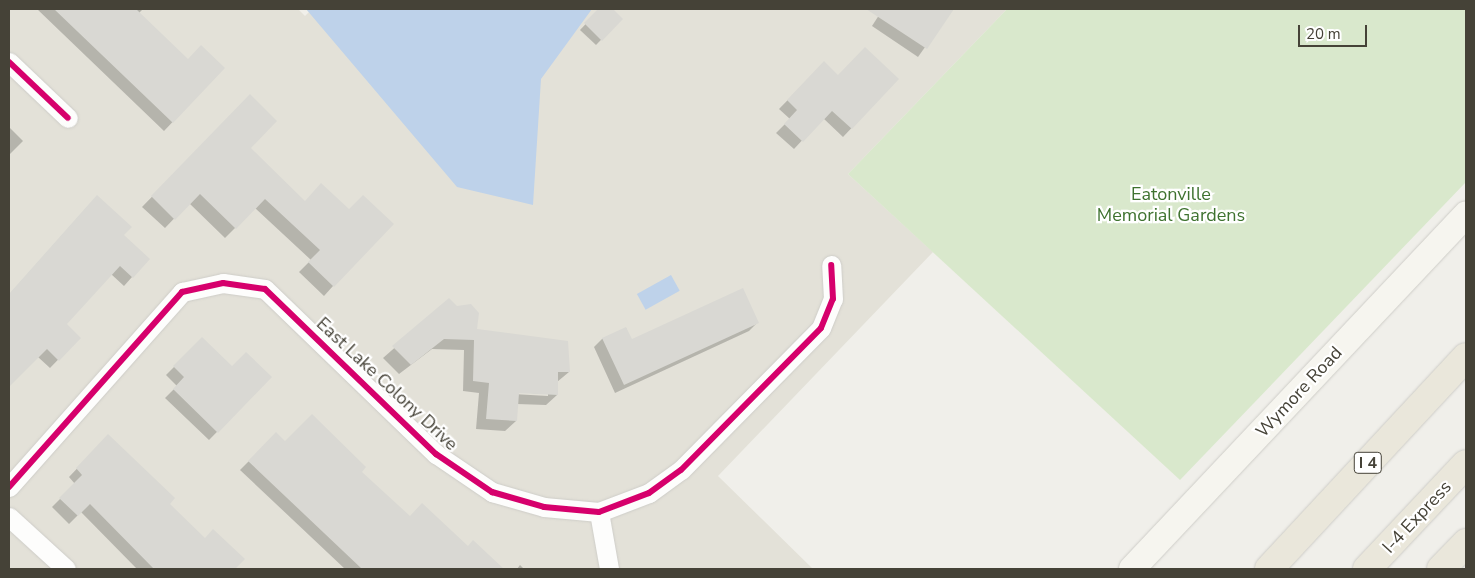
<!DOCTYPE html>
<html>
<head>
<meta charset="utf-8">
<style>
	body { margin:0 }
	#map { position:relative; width:1475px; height:578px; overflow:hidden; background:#f0efea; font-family:"Nunito Sans",sans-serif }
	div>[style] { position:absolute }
	.residential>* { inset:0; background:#e3e1d8 }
	.green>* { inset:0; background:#d9e8cc }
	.water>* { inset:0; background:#bed2ea; transform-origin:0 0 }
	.shadow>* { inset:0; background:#0003 }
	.building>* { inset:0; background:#d9d8d3 }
	.roads { filter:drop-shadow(0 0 1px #cecdc8) drop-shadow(0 0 1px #cecdc8) }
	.minor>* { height:19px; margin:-9.5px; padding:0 9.5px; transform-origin:9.5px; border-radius:9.5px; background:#fdfdfc }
	.secondary>* { height:26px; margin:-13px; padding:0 13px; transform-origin:13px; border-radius:13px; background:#f6f5ef }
	.motorway>* { height:28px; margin:-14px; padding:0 14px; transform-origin:14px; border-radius:14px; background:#eae7db }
	.cycleway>* { height:6px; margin:-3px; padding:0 3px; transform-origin:3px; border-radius:3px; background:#d6006c }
	span { translate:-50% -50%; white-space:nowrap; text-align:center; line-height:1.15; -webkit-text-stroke:4.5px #fff; paint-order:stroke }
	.shield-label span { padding:1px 4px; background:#fff; border:1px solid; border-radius:4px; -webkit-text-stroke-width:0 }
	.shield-label { font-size:16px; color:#454237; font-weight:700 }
	.park-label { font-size:18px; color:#3e722f }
	.street-label { font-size:18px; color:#454237 }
	.frame { position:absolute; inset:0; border:10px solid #454237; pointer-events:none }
	.scale { position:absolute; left:1298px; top:25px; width:69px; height:22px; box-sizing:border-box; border:2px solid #454237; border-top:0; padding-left:6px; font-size:15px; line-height:18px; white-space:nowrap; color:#454237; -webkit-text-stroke:4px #fff; paint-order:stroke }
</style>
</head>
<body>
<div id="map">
	<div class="residential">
		<div style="clip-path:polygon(9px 9px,298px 9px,305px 16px,312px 9px,1007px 9px,848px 174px,933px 252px,718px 476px,813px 569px,9px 569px)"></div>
	</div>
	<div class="green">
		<div style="clip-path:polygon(1007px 9px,1466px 9px,1466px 182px,1180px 480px,848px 174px)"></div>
	</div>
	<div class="water">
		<div style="clip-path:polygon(306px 9px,592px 9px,541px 79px,533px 205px,457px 187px)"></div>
		<div style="left:671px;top:275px;width:18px;height:39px;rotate:61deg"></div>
	</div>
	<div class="shadow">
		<div style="clip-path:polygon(37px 9px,143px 9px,139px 13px,188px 61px,224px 68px,164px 131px)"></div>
		<div style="clip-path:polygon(600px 9px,611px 9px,621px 19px,596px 45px,580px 30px)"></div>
		<div style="clip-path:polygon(883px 9px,952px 9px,918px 57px,872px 26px)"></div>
		<div style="clip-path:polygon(824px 63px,838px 76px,897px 80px,843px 137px,823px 118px,794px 149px,776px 133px,790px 119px,779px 109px)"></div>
		<div style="clip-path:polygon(250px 96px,249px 148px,304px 202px,349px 211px,333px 286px,324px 296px,299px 272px,311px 260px,255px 208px,225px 238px,189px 203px,165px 228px,142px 207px)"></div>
		<div style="clip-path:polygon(9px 127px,23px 141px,9px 155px)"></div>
		<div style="clip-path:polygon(89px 205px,122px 236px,132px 277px,124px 286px,111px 274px,65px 324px,79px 338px,50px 368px,38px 357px,9px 386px,9px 295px)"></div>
		<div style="clip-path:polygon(evenodd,449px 300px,475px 330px,569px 372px,557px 382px,557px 395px,546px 405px,517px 404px,516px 421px,505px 431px,476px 429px,479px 393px,463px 391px,464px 350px,432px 349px,399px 374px,383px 358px,449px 300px,513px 392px,548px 394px,548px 396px,513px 394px,513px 392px)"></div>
		<div style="clip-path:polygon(757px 323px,749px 331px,615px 393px,594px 347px,602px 339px,626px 328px,631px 340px)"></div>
		<div style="clip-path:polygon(202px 339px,232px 368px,271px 377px,209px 440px,165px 398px,177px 386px,166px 375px)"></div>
		<div style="clip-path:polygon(276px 434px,285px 443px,360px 472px,409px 518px,468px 548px,473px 542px,502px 569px,345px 569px,240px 470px)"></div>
		<div style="clip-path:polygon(108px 436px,168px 504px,204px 539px,243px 559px,233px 569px,137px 569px,81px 512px,69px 524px,52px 507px,75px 484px,69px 477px)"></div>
		<div style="clip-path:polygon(520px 565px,524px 569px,517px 569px)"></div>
	</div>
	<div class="building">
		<div style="clip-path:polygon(54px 9px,136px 9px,188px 59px,201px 45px,225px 68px,173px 123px)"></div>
		<div style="clip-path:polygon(598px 9px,613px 9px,623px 19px,602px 41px,584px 23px)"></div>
		<div style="clip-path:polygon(866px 9px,954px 9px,927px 49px)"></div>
		<div style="clip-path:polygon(865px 47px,899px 79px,852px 129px,832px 111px,803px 142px,784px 124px,797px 110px,787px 100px,824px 61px,838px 75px)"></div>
		<div style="clip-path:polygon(250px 94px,277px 121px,251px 148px,305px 201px,321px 183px,349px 209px,363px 195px,394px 224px,334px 287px,308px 262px,320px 250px,265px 199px,236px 229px,200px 194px,175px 220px,151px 196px)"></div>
		<div style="clip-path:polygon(97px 195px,132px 227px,124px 235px,150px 259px,133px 278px,120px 266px,67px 324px,81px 338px,59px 361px,47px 349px,9px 387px,9px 294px)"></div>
		<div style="clip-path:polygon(743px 288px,759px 323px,624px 385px,602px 338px,626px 327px,632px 339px)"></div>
		<div style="clip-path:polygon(449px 298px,457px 306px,471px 304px,479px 313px,477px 329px,568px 341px,570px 372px,558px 372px,558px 395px,519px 393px,517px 421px,486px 419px,489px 383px,473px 381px,474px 340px,444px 339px,411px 365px,392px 346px)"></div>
		<div style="clip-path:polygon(202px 337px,232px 366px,246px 352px,272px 377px,218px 433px,173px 389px,184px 377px,173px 366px)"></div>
		<div style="clip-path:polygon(312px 414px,366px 467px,362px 472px,410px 516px,422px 503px,468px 546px,473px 540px,504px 569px,362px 569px,248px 461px,276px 432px,285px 441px)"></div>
		<div style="clip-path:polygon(108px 434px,175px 498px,170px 504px,205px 538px,213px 529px,245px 559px,235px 569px,154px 569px,90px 504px,78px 516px,59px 498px,82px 475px,76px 468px)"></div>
	</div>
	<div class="roads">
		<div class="minor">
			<div style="left:9px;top:62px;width:81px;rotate:43.5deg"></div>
			<div style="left:9px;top:487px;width:261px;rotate:-48.4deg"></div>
			<div style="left:182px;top:292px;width:42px;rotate:-12.4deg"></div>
			<div style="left:223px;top:283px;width:42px;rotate:8.1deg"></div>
			<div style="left:265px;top:289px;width:238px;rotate:44deg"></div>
			<div style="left:436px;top:454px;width:68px;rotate:34.2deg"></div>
			<div style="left:492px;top:492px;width:54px;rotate:16.1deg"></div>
			<div style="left:544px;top:507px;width:55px;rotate:5.2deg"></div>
			<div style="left:599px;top:512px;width:53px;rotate:-20.8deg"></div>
			<div style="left:649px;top:493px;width:39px;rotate:-36deg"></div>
			<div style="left:681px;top:470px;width:199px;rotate:-45.4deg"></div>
			<div style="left:821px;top:328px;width:31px;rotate:-68deg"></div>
			<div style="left:833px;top:299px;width:34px;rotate:-93deg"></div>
			<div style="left:599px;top:512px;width:58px;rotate:80deg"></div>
			<div style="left:9px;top:517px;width:77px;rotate:42.4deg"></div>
		</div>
		<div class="secondary">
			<div style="left:1132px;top:569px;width:487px;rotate:-46.7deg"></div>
		</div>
		<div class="motorway">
			<div style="left:1269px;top:569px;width:289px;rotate:-47.1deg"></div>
			<div style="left:1367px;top:569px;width:144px;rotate:-46.7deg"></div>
			<div style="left:1441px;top:569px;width:36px;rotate:-46deg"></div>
		</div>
	</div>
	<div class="cycleway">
		<div style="left:9px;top:62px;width:81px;rotate:43.5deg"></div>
		<div style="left:9px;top:487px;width:261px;rotate:-48.4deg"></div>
		<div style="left:182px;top:292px;width:42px;rotate:-12.4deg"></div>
		<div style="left:223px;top:283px;width:42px;rotate:8.1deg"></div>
		<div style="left:265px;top:289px;width:238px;rotate:44deg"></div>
		<div style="left:436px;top:454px;width:68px;rotate:34.2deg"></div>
		<div style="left:492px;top:492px;width:54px;rotate:16.1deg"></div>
		<div style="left:544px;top:507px;width:55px;rotate:5.2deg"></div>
		<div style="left:599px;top:512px;width:53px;rotate:-20.8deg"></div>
		<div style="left:649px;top:493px;width:39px;rotate:-36deg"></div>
		<div style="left:681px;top:470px;width:199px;rotate:-45.4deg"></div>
		<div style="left:821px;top:328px;width:31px;rotate:-68deg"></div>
		<div style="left:833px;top:299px;width:34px;rotate:-93deg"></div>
	</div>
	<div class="shield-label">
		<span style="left:1368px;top:463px">I 4</span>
	</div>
	<div class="park-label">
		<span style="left:1171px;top:205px">Eatonville<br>Memorial Gardens</span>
	</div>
	<div class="street-label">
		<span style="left:387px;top:384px;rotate:43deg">East Lake Colony Drive</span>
		<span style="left:1299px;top:392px;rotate:-47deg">Wymore Road</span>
		<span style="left:1417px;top:517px;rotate:-47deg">I-4 Express</span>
	</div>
	<div class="frame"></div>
	<div class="scale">20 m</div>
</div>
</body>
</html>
